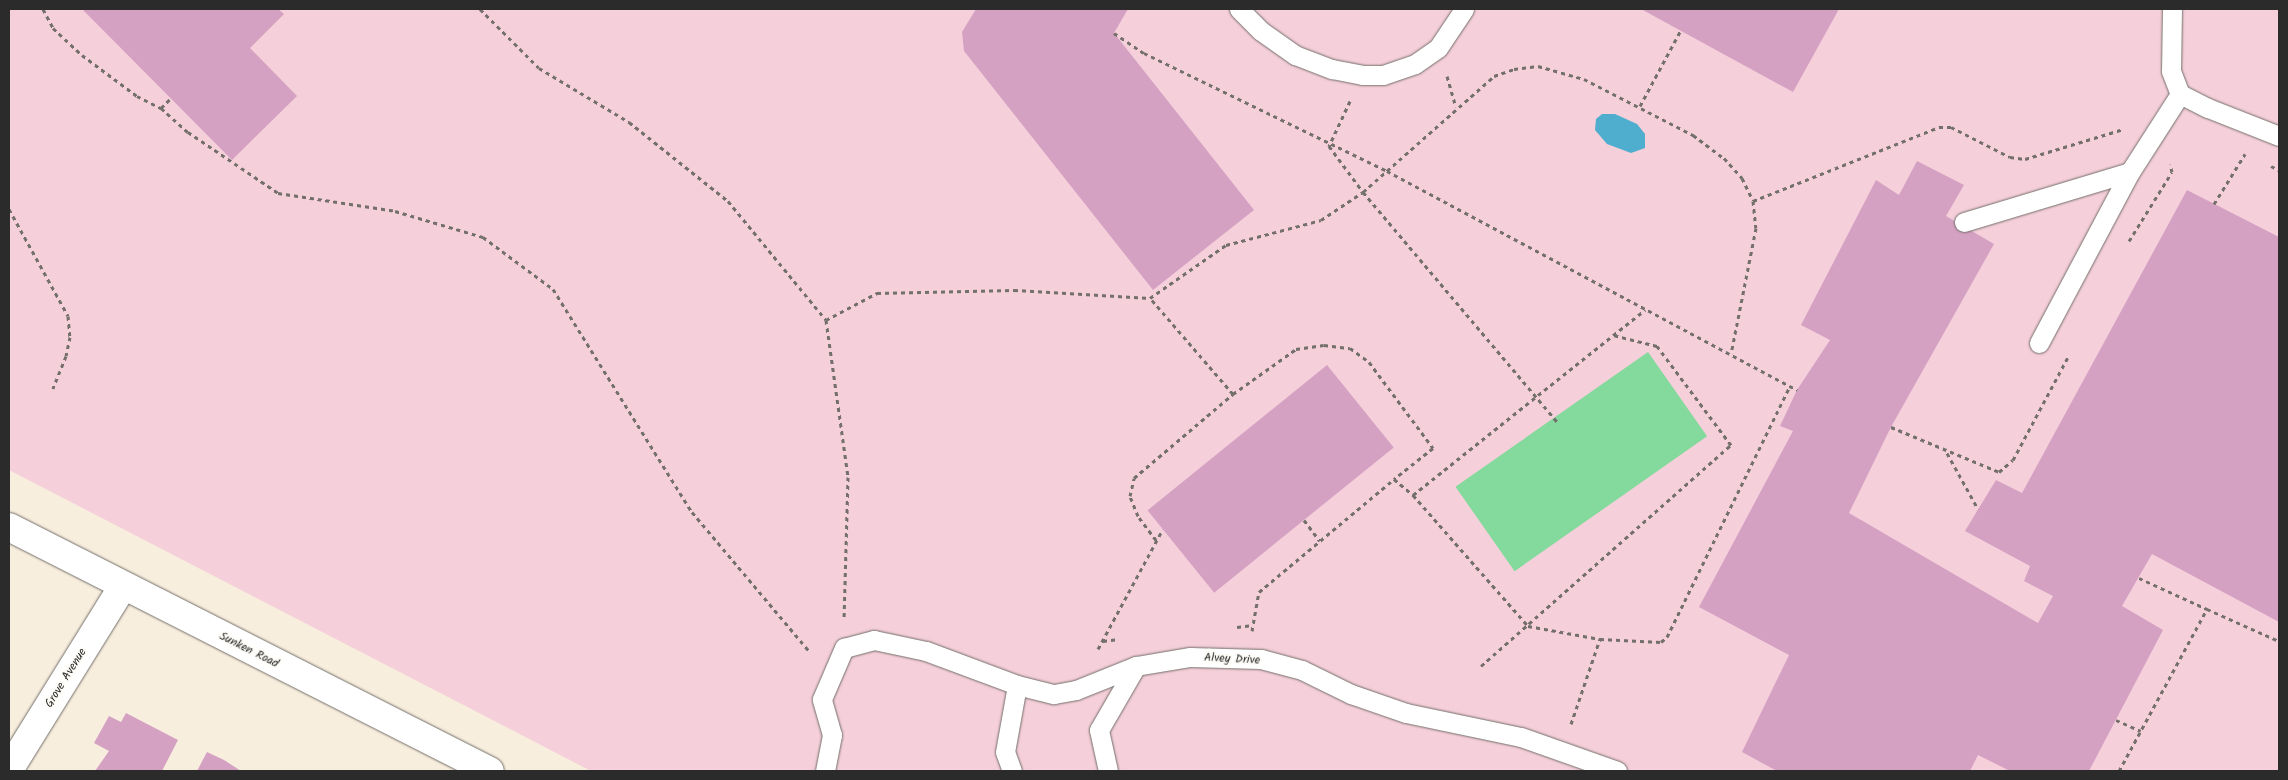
<!DOCTYPE html>
<html>
<head>
<meta charset="utf-8">
<style>
	body { margin:0 }
	#map { position:relative; width:2288px; height:780px; overflow:hidden; background:#f8eede; font-family:Kalam,sans-serif }
	div>[style] { position:absolute }
	.built>* { inset:0; background:#f5cfda }
	.green>* { inset:0; background:#84d99c; transform-origin:0 0 }
	.water>* { inset:0; background:#4faece }
	.building>* { inset:0; background:#d5a1c3; transform-origin:0 0 }
	.path>* { height:3px; margin-top:-1.5px; transform-origin:0; background:repeating-linear-gradient(90deg,#736f6a 0 4px,transparent 0 8px) }
	.roads { filter:drop-shadow(0 0 1px #736f6a) drop-shadow(0 0 1px #736f6a) }
	.lane>* { height:19px; margin:-9.5px; padding:0 9.5px; transform-origin:9.5px; border-radius:9.5px; background:#fff }
	.street>* { height:28px; margin:-14px; padding:0 14px; transform-origin:14px; border-radius:14px; background:#fff }
	span { translate:-50% -50%; white-space:nowrap; text-align:center; line-height:1.15; -webkit-text-stroke:4px #fdfcf7; paint-order:stroke }
	.street-label { font-size:12px; color:#2b2b2b }
	.frame { position:absolute; inset:0; border:10px solid #2b2b2b; pointer-events:none }
</style>
</head>
<body>
<div id="map">
	<div class="built">
		<div style="clip-path:polygon(9px 9px,2279px 9px,2279px 771px,591px 771px,9px 470px)"></div>
	</div>
	<div class="green">
		<div style="left:1648px;top:352px;width:103px;height:235px;rotate:55deg"></div>
	</div>
	<div class="water">
		<div style="clip-path:polygon(1602px 114px,1615px 114px,1637px 124px,1645px 134px,1645px 148px,1631px 153px,1607px 144px,1595px 130px,1596px 119px)"></div>
	</div>
	<div class="building">
		<div style="clip-path:polygon(82px 9px,278px 9px,284px 14px,250px 48px,297px 96px,232px 160px)"></div>
		<div style="clip-path:polygon(976px 9px,1128px 9px,1114px 33px,1254px 210px,1153px 290px,964px 51px,962px 32px)"></div>
		<div style="clip-path:polygon(1641px 9px,1839px 9px,1793px 92px)"></div>
		<div style="clip-path:polygon(1917px 161px,1964px 185px,1946px 216px,1994px 244px,1891px 427px,1849px 513px,2038px 623px,2053px 596px,2024px 581px,2030px 566px,1965px 531px,1996px 480px,2022px 493px,2187px 190px,2279px 237px,2279px 622px,2152px 554px,2122px 606px,2163px 630px,2089px 771px,2010px 771px,1978px 755px,1970px 771px,1777px 771px,1742px 752px,1789px 655px,1699px 607px,1793px 431px,1780px 426px,1797px 390px,1830px 340px,1801px 325px,1876px 180px,1899px 195px)"></div>
		<div style="left:1327px;top:365px;width:106px;height:231px;rotate:51deg"></div>
		<div style="clip-path:polygon(126px 713px,178px 740px,162px 771px,95px 771px,109px 751px,94px 743px,109px 716px,121px 722px)"></div>
		<div style="clip-path:polygon(207px 752px,224px 760px,241px 771px,197px 771px)"></div>
	</div>
	<div class="path">
		<div style="left:43px;top:9px;width:21px;rotate:62deg"></div>
		<div style="left:53px;top:28px;width:40px;rotate:43deg"></div>
		<div style="left:82px;top:55px;width:69px;rotate:36.7deg"></div>
		<div style="left:137px;top:96px;width:27px;rotate:27deg"></div>
		<div style="left:161px;top:108px;width:36px;rotate:42deg"></div>
		<div style="left:188px;top:132px;width:109px;rotate:34.1deg"></div>
		<div style="left:278px;top:193px;width:118px;rotate:8.7deg"></div>
		<div style="left:395px;top:211px;width:92px;rotate:16.5deg"></div>
		<div style="left:483px;top:237px;width:87px;rotate:36.6deg"></div>
		<div style="left:553px;top:289px;width:263px;rotate:58.1deg"></div>
		<div style="left:692px;top:512px;width:183px;rotate:49.9deg"></div>
		<div style="left:480px;top:9px;width:83px;rotate:45deg"></div>
		<div style="left:539px;top:68px;width:105px;rotate:31deg"></div>
		<div style="left:629px;top:122px;width:127px;rotate:38.6deg"></div>
		<div style="left:728px;top:201px;width:154px;rotate:50.5deg"></div>
		<div style="left:826px;top:320px;width:58px;rotate:-27.9deg"></div>
		<div style="left:877px;top:293px;width:137px;rotate:-1.3deg"></div>
		<div style="left:1014px;top:290px;width:136px;rotate:3.4deg"></div>
		<div style="left:1114px;top:33px;width:36px;rotate:34deg"></div>
		<div style="left:1144px;top:53px;width:270px;rotate:25.9deg"></div>
		<div style="left:1387px;top:171px;width:465px;rotate:28.1deg"></div>
		<div style="left:1447px;top:76px;width:32px;rotate:74deg"></div>
		<div style="left:1350px;top:101px;width:50px;rotate:115deg"></div>
		<div style="left:1329px;top:146px;width:57px;rotate:53.5deg"></div>
		<div style="left:1363px;top:192px;width:302px;rotate:49.8deg"></div>
		<div style="left:1640px;top:106px;width:86px;rotate:-61.7deg"></div>
		<div style="left:161px;top:108px;width:14px;rotate:-45deg"></div>
		<div style="left:2271px;top:166px;width:9px;rotate:27deg"></div>
		<div style="left:1753px;top:201px;width:200px;rotate:-21.7deg"></div>
		<div style="left:1939px;top:127px;width:12px"></div>
		<div style="left:1951px;top:127px;width:66px;rotate:27deg"></div>
		<div style="left:2010px;top:157px;width:15px;rotate:8deg"></div>
		<div style="left:2025px;top:159px;width:103px;rotate:-16.9deg"></div>
		<div style="left:2214px;top:204px;width:59px;rotate:-58.2deg"></div>
		<div style="left:9px;top:209px;width:122px;rotate:61.1deg"></div>
		<div style="left:68px;top:316px;width:21px;rotate:85deg"></div>
		<div style="left:70px;top:337px;width:19px;rotate:102deg"></div>
		<div style="left:66px;top:356px;width:35px;rotate:112deg"></div>
		<div style="left:2129px;top:241px;width:81px;rotate:-58.1deg"></div>
		<div style="left:2172px;top:172px;width:8px;rotate:-104deg"></div>
		<div style="left:826px;top:320px;width:159px;rotate:82deg"></div>
		<div style="left:848px;top:477px;width:141px;rotate:91.6deg"></div>
		<div style="left:1233px;top:394px;width:127px;rotate:-130.8deg"></div>
		<div style="left:1150px;top:298px;width:93px;rotate:-34.9deg"></div>
		<div style="left:1226px;top:245px;width:98px;rotate:-14.7deg"></div>
		<div style="left:1321px;top:220px;width:50px;rotate:-33.7deg"></div>
		<div style="left:1363px;top:192px;width:175px;rotate:-41.5deg"></div>
		<div style="left:1494px;top:76px;width:21px;rotate:-19deg"></div>
		<div style="left:1514px;top:69px;width:24px;rotate:-7deg"></div>
		<div style="left:1538px;top:66px;width:48px;rotate:15.8deg"></div>
		<div style="left:1584px;top:79px;width:123px;rotate:27.2deg"></div>
		<div style="left:1693px;top:135px;width:39px;rotate:37deg"></div>
		<div style="left:1724px;top:158px;width:27px;rotate:48deg"></div>
		<div style="left:1742px;top:178px;width:25px;rotate:64deg"></div>
		<div style="left:1753px;top:201px;width:27px;rotate:84deg"></div>
		<div style="left:1756px;top:228px;width:128px;rotate:101.2deg"></div>
		<div style="left:1891px;top:427px;width:117px;rotate:22.6deg"></div>
		<div style="left:1999px;top:472px;width:18px;rotate:-41deg"></div>
		<div style="left:2013px;top:460px;width:117px;rotate:-61.9deg"></div>
		<div style="left:1947px;top:453px;width:64px;rotate:61deg"></div>
		<div style="left:1413px;top:495px;width:297px;rotate:-38.6deg"></div>
		<div style="left:1304px;top:520px;width:26px;rotate:53deg"></div>
		<div style="left:1156px;top:540px;width:30px;rotate:-127deg"></div>
		<div style="left:1138px;top:516px;width:22px;rotate:-112deg"></div>
		<div style="left:1130px;top:496px;width:18px;rotate:-77deg"></div>
		<div style="left:1134px;top:478px;width:130px;rotate:-40.3deg"></div>
		<div style="left:1233px;top:394px;width:77px;rotate:-35.5deg"></div>
		<div style="left:1296px;top:349px;width:28px;rotate:-8deg"></div>
		<div style="left:1324px;top:345px;width:26px;rotate:7deg"></div>
		<div style="left:1350px;top:348px;width:24px;rotate:36deg"></div>
		<div style="left:1369px;top:362px;width:107px;rotate:53.3deg"></div>
		<div style="left:1433px;top:448px;width:50px;rotate:141.5deg"></div>
		<div style="left:2139px;top:578px;width:75px;rotate:24.5deg"></div>
		<div style="left:1237px;top:627px;width:16px;rotate:-7deg"></div>
		<div style="left:1252px;top:631px;width:40px;rotate:-80deg"></div>
		<div style="left:1259px;top:592px;width:176px;rotate:-39.9deg"></div>
		<div style="left:1394px;top:479px;width:25px;rotate:40deg"></div>
		<div style="left:1413px;top:495px;width:174px;rotate:48.7deg"></div>
		<div style="left:1528px;top:626px;width:73px;rotate:10.2deg"></div>
		<div style="left:1600px;top:639px;width:61px;rotate:2.8deg"></div>
		<div style="left:1661px;top:642px;width:8px;rotate:-40deg"></div>
		<div style="left:1667px;top:637px;width:280px;rotate:-63.9deg"></div>
		<div style="left:1103px;top:641px;width:16px;rotate:-7deg"></div>
		<div style="left:1098px;top:649px;width:136px;rotate:-61.6deg"></div>
		<div style="left:1481px;top:666px;width:334px;rotate:-41.5deg"></div>
		<div style="left:1731px;top:445px;width:124px;rotate:-126.8deg"></div>
		<div style="left:1657px;top:346px;width:45px;rotate:-166deg"></div>
		<div style="left:2116px;top:720px;width:27px;rotate:24deg"></div>
		<div style="left:1571px;top:724px;width:90px;rotate:-71.2deg"></div>
		<div style="left:2119px;top:771px;width:184px;rotate:-61.5deg"></div>
		<div style="left:2207px;top:609px;width:79px;rotate:24deg"></div>
	</div>
	<div class="roads">
		<div class="lane">
			<div style="left:1239px;top:9px;width:31px;rotate:45deg"></div>
			<div style="left:1261px;top:31px;width:42px;rotate:35.2deg"></div>
			<div style="left:1295px;top:55px;width:40px;rotate:21deg"></div>
			<div style="left:1332px;top:69px;width:31px;rotate:11deg"></div>
			<div style="left:1362px;top:75px;width:21px"></div>
			<div style="left:1383px;top:75px;width:34px;rotate:-19deg"></div>
			<div style="left:1415px;top:64px;width:28px;rotate:-35deg"></div>
			<div style="left:1438px;top:48px;width:47px;rotate:-56.3deg"></div>
			<div style="left:2172px;top:9px;width:62px;rotate:90.9deg"></div>
			<div style="left:2171px;top:71px;width:25px;rotate:69deg"></div>
			<div style="left:2180px;top:94px;width:31px;rotate:27deg"></div>
			<div style="left:2208px;top:108px;width:76px;rotate:21.5deg"></div>
			<div style="left:1964px;top:222px;width:173px;rotate:-16.8deg"></div>
			<div style="left:2039px;top:343px;width:194px;rotate:-62deg"></div>
			<div style="left:2130px;top:172px;width:93px;rotate:-57.3deg"></div>
			<div style="left:825px;top:771px;width:37px;rotate:-79deg"></div>
			<div style="left:832px;top:735px;width:37px;rotate:-106deg"></div>
			<div style="left:822px;top:699px;width:56px;rotate:-66.7deg"></div>
			<div style="left:844px;top:648px;width:31px;rotate:-15deg"></div>
			<div style="left:874px;top:640px;width:53px;rotate:11.9deg"></div>
			<div style="left:926px;top:651px;width:97px;rotate:20.5deg"></div>
			<div style="left:1017px;top:685px;width:38px;rotate:14deg"></div>
			<div style="left:1054px;top:694px;width:22px;rotate:-10deg"></div>
			<div style="left:1076px;top:690px;width:65px;rotate:-21.8deg"></div>
			<div style="left:1136px;top:666px;width:55px;rotate:-9.5deg"></div>
			<div style="left:1190px;top:657px;width:71px;rotate:1.6deg"></div>
			<div style="left:1261px;top:659px;width:42px;rotate:15deg"></div>
			<div style="left:1302px;top:670px;width:55px;rotate:26.1deg"></div>
			<div style="left:1351px;top:694px;width:58px;rotate:19.1deg"></div>
			<div style="left:1406px;top:713px;width:117px;rotate:11.8deg"></div>
			<div style="left:1521px;top:737px;width:102px;rotate:19.5deg"></div>
			<div style="left:1012px;top:771px;width:20px;rotate:-110deg"></div>
			<div style="left:1005px;top:752px;width:68px;rotate:-79.8deg"></div>
			<div style="left:1108px;top:771px;width:42px;rotate:-102.4deg"></div>
			<div style="left:1099px;top:730px;width:74px;rotate:-60deg"></div>
		</div>
		<div class="street">
			<div style="left:9px;top:527px;width:539px;rotate:26.9deg"></div>
			<div style="left:9px;top:770px;width:216px;rotate:-58.2deg"></div>
		</div>
	</div>
	<div class="street-label">
		<span style="left:249px;top:650px;rotate:27deg">Sunken Road</span>
		<span style="left:1232px;top:659px;rotate:3deg">Alvey Drive</span>
		<span style="left:66px;top:678px;rotate:-58deg">Grove Avenue</span>
	</div>
	<div class="frame"></div>
</div>
</body>
</html>
